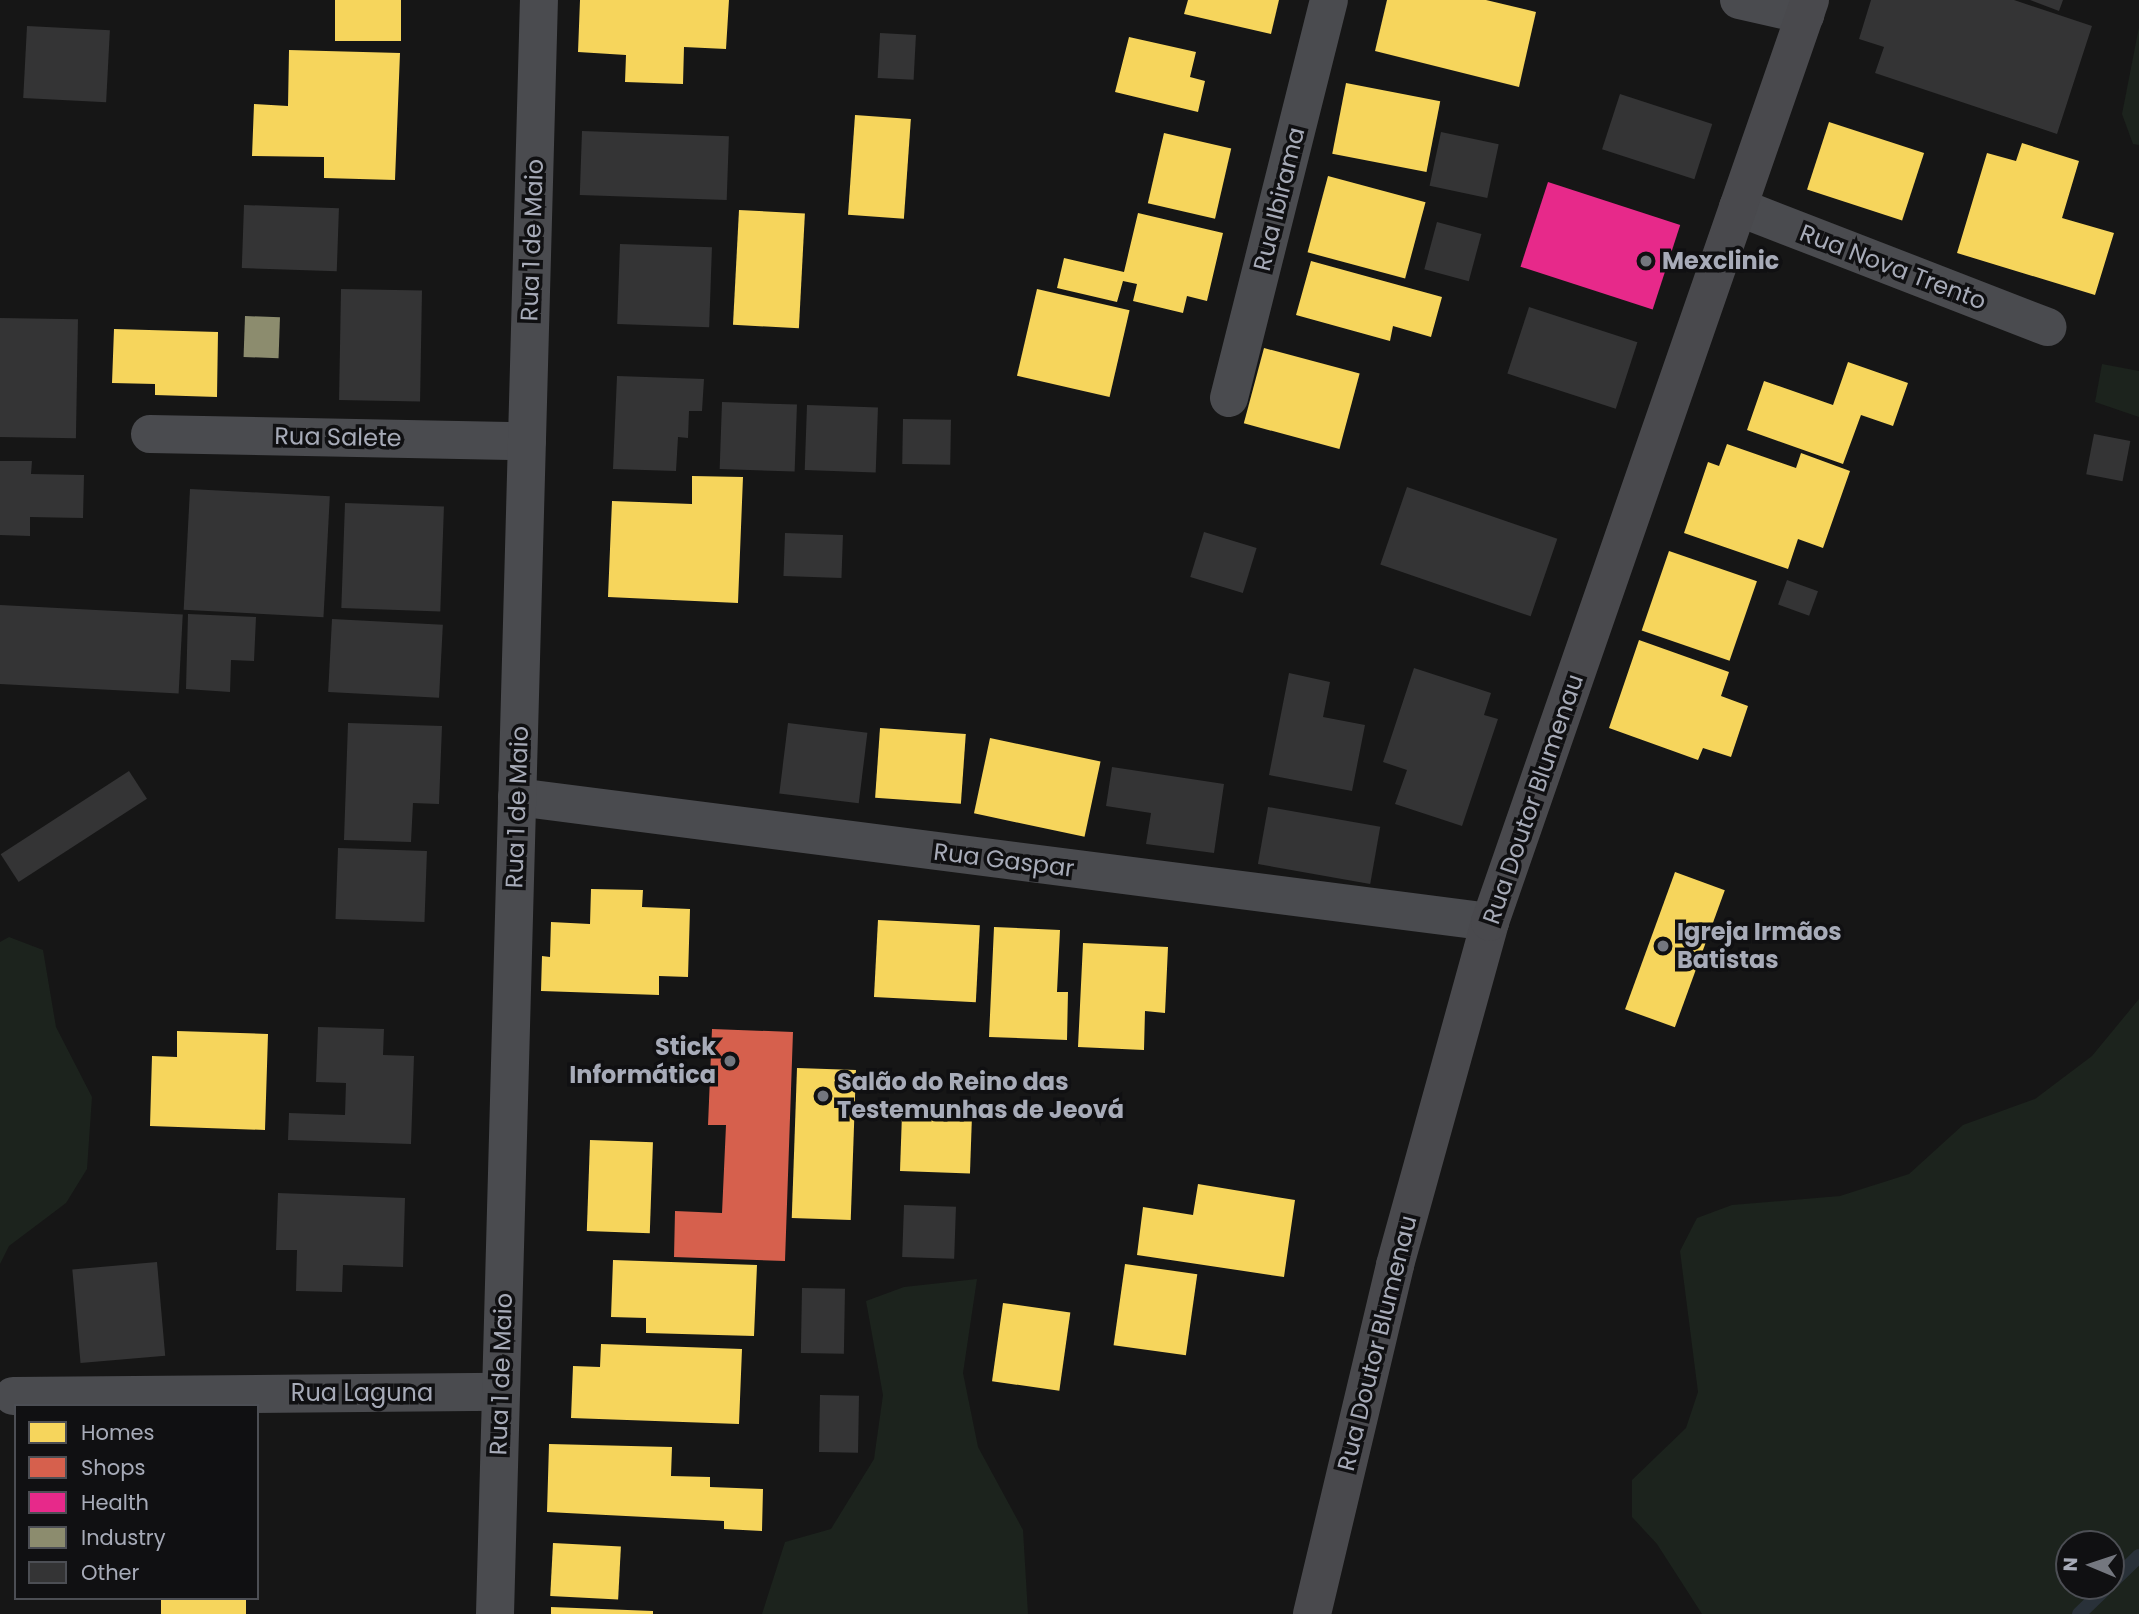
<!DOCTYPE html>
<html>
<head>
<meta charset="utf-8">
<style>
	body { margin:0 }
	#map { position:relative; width:2139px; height:1614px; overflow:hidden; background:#161616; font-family:Poppins,sans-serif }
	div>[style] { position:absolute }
	.green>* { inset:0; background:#1c231d }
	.homes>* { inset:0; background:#f6d55c; transform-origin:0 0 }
	.shops>* { inset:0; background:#d6604d }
	.health>* { inset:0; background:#e7298a; transform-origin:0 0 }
	.industry>* { inset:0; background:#8c8c6e; transform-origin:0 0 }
	.stream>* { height:14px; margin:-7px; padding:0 7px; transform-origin:7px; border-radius:7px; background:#293139 }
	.building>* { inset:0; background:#343435; transform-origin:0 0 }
	.street>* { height:38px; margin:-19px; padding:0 19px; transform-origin:19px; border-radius:19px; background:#4a4b4f }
	.secondary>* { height:38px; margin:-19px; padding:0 19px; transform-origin:19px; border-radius:19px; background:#49494d }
	.dots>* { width:19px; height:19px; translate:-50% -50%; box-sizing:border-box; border:4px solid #101012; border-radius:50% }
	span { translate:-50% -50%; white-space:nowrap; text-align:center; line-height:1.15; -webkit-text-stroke:7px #101012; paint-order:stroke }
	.street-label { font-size:24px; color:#a7abb8 }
	.poi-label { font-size:24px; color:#a7abb8; font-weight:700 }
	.left { translate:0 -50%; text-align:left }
	.right { translate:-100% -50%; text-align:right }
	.legend { position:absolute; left:14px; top:1404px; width:245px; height:196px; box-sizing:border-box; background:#101012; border:2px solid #4c4e54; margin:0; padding:9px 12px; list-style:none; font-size:21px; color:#a7abb8 }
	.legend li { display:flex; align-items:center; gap:14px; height:35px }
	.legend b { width:35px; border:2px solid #4c4e54 }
	.north { position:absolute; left:2055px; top:1530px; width:70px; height:70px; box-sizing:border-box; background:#101012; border:2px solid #4c4e54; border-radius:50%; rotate:272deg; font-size:19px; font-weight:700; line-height:28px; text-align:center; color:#a7abb8 }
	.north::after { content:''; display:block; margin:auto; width:24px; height:32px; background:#74777f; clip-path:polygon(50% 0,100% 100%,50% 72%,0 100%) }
</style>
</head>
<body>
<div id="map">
	<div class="green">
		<div style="clip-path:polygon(2139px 27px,2139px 145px,2133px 144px,2122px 114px)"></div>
		<div style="clip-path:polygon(2102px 364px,2139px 371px,2139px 417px,2095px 402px)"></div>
		<div style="clip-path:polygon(9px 937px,43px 950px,56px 1027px,92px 1097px,87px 1169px,66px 1203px,9px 1246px,0 1264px,0 942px)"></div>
		<div style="clip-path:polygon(evenodd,2139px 999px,2139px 1614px,1702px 1614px,1657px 1544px,1632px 1517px,1632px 1480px,1686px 1428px,1698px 1392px,1680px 1251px,1697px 1218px,1732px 1205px,1840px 1196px,1909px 1174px,1963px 1125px,2035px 1099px,2092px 1056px,2139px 999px,2069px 1544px,2111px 1544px,2111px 1586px,2069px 1586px,2069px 1544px)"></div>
		<div style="clip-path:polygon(977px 1279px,963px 1373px,978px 1447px,1023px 1530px,1028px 1614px,762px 1614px,785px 1542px,831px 1529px,874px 1459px,883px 1395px,866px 1301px,904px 1287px)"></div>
	</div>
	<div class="homes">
		<div style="left:335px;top:0;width:66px;height:41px"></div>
		<div style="clip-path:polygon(580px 0,729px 0,726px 49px,684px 47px,683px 84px,625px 82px,626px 55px,578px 52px)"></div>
		<div style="clip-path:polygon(1188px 0,1279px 0,1271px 34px,1184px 14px)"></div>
		<div style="clip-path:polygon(1387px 0,1486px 0,1536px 12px,1519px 87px,1375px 51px)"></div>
		<div style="clip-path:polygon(1129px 37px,1196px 52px,1190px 77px,1205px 81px,1198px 112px,1115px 92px)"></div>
		<div style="clip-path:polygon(289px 50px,400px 53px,395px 180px,324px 178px,324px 157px,252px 156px,254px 104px,288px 106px)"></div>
		<div style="left:1346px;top:83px;width:96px;height:72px;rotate:11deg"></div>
		<div style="left:855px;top:115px;width:56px;height:100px;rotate:4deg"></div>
		<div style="left:1829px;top:122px;width:100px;height:71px;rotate:18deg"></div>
		<div style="left:1164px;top:133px;width:69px;height:72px;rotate:13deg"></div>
		<div style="clip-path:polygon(2022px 143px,2079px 161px,2062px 218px,2114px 233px,2095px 295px,1957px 253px,1987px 153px,2016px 161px)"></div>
		<div style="left:1328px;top:176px;width:101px;height:79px;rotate:15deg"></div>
		<div style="left:739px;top:210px;width:66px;height:115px;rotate:3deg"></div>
		<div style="clip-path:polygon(1138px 213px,1223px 233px,1207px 301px,1187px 296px,1183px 313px,1133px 301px,1137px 284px,1123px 281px,1117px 302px,1057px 288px,1064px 258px,1124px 272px)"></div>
		<div style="clip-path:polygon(1311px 261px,1442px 297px,1431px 337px,1393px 326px,1390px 341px,1296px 315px)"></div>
		<div style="left:1037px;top:289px;width:95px;height:89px;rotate:13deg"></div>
		<div style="clip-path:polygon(114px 329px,218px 332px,217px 397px,155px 395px,155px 384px,112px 383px)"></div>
		<div style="left:1264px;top:348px;width:99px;height:78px;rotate:15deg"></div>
		<div style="clip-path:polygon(1848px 362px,1908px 383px,1893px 426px,1861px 415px,1843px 464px,1747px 430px,1764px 381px,1833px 405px)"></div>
		<div style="clip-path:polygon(1727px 444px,1796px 468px,1801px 453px,1850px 471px,1823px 548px,1798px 539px,1788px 569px,1684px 533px,1708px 462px,1719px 466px)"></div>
		<div style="clip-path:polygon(692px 476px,743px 477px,738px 603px,608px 597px,612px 501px,692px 504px)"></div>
		<div style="left:1669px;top:551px;width:93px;height:84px;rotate:19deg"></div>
		<div style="clip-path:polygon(1639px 640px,1729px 672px,1721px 696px,1748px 706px,1731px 757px,1703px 748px,1698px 760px,1609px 728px)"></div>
		<div style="left:880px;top:728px;width:86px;height:70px;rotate:4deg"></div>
		<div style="left:990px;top:738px;width:113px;height:77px;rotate:12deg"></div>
		<div style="left:1675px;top:872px;width:53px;height:146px;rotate:20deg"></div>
		<div style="clip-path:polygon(591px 889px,643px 890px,642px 907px,690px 909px,688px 977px,659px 976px,659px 995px,541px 991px,542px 956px,550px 957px,551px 922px,590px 924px)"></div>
		<div style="left:878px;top:920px;width:102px;height:77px;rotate:3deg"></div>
		<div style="clip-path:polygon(994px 927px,1060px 930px,1057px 992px,1068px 992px,1067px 1040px,989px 1037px)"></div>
		<div style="clip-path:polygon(1083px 943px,1168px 947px,1165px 1013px,1145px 1011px,1144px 1050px,1078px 1047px)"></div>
		<div style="clip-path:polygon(177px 1031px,268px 1034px,265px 1130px,150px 1126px,152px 1056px,177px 1057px)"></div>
		<div style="left:797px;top:1068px;width:59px;height:150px;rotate:2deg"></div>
		<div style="left:902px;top:1114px;width:70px;height:57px;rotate:2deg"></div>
		<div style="left:590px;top:1140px;width:63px;height:91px;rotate:2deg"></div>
		<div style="clip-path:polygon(1198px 1184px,1295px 1200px,1284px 1277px,1137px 1255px,1143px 1207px,1193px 1215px)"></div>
		<div style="clip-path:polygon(613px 1260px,757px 1265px,754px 1336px,646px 1333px,646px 1318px,611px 1317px)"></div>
		<div style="left:1125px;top:1264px;width:73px;height:82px;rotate:8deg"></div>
		<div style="left:1003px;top:1303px;width:68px;height:79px;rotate:8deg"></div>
		<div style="clip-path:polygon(601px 1344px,742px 1349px,739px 1424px,571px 1418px,573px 1366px,600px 1367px)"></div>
		<div style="clip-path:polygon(549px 1444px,672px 1447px,671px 1476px,710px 1477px,710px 1487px,763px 1489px,762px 1531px,724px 1529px,724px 1521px,547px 1512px)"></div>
		<div style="left:553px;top:1543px;width:68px;height:53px;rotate:3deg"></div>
		<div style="left:161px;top:1598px;width:85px;height:16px"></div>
		<div style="clip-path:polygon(551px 1607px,653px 1611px,653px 1614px,551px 1614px)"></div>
	</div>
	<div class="shops">
		<div style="clip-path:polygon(712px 1029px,793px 1032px,785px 1261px,674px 1257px,675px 1211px,722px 1213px,726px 1125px,708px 1125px)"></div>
	</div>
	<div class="health">
		<div style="left:1548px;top:182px;width:139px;height:89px;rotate:18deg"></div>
	</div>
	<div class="industry">
		<div style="left:245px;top:316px;width:35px;height:41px;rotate:2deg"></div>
	</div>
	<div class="stream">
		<div style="left:2111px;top:1583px;width:39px;rotate:-44deg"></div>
		<div style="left:2079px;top:1614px;width:40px;rotate:-44deg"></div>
	</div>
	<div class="building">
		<div style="clip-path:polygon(1871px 0,2014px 0,2092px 26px,2057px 134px,1875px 73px,1884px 47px,1859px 39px)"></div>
		<div style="clip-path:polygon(2030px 0,2063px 0,2059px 11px)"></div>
		<div style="left:27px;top:26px;width:83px;height:72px;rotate:3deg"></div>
		<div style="left:880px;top:33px;width:36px;height:45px;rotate:3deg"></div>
		<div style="left:1620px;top:94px;width:97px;height:58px;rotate:18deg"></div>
		<div style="left:582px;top:131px;width:147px;height:64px;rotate:2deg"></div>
		<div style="left:1441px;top:132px;width:59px;height:55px;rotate:12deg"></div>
		<div style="left:244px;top:205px;width:95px;height:63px;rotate:2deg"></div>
		<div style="left:1437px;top:222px;width:46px;height:49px;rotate:15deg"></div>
		<div style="left:620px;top:244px;width:92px;height:80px;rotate:2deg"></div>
		<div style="left:341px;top:289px;width:81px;height:111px;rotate:1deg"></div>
		<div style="left:1529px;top:307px;width:114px;height:70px;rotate:18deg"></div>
		<div style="left:0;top:318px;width:78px;height:119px;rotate:1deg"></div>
		<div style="clip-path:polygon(617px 376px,704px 379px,702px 411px,689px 411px,688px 438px,678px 437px,676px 471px,613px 469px)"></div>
		<div style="left:722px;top:402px;width:75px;height:67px;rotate:2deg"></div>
		<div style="left:807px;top:405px;width:71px;height:65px;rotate:2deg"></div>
		<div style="left:903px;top:419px;width:48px;height:45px;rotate:1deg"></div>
		<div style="left:2094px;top:434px;width:37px;height:41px;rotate:11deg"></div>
		<div style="clip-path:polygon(0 461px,32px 461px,31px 474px,84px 475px,83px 518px,30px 517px,30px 536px,0 535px)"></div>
		<div style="left:1407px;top:487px;width:159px;height:82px;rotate:19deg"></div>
		<div style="left:190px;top:489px;width:140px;height:121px;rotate:3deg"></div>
		<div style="left:345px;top:503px;width:99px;height:105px;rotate:2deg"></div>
		<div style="left:1204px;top:532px;width:55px;height:47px;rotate:17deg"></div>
		<div style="left:785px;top:533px;width:58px;height:43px;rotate:2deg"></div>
		<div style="left:1787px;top:580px;width:33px;height:26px;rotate:20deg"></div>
		<div style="left:0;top:605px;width:183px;height:79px;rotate:3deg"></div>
		<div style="clip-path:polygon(188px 614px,256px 617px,254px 661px,231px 660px,230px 692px,186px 689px)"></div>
		<div style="left:332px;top:619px;width:111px;height:73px;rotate:3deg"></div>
		<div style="clip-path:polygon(1414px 668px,1491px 693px,1484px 715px,1498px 719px,1462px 826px,1395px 804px,1407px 770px,1383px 762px)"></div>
		<div style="clip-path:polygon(1289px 673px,1330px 682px,1323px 717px,1365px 725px,1352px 791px,1269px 775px)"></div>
		<div style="clip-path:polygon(348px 723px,442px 726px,439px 804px,413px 803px,411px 842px,344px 840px)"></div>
		<div style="left:788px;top:723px;width:80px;height:71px;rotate:7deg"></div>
		<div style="clip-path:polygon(1112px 767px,1224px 784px,1214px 853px,1146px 844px,1151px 813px,1106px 806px)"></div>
		<div style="left:129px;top:771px;width:33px;height:153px;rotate:57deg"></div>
		<div style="left:1268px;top:807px;width:114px;height:58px;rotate:10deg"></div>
		<div style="left:338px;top:848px;width:89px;height:71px;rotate:2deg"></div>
		<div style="clip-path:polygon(318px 1027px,384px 1029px,383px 1055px,414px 1056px,411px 1144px,288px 1140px,289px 1113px,345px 1115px,346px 1083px,316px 1082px)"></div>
		<div style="clip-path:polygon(278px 1193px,405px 1198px,403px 1267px,343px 1265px,342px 1292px,296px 1291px,297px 1250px,276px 1250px)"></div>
		<div style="left:904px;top:1205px;width:52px;height:52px;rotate:2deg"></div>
		<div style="left:157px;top:1262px;width:94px;height:85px;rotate:85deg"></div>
		<div style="left:802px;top:1288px;width:43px;height:65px;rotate:1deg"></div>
		<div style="left:820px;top:1395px;width:39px;height:57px;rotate:1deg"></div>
	</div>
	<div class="street">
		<div style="left:1739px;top:0;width:68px;rotate:12.8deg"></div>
		<div style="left:1738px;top:207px;width:332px;rotate:21.2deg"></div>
		<div style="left:1229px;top:398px;width:410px;rotate:-75.9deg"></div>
		<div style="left:150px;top:434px;width:377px;rotate:1.1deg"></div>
		<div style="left:517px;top:797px;width:981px;rotate:7.32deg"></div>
		<div style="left:13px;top:1396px;width:488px;rotate:-0.5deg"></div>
		<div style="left:495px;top:1614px;width:1615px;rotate:-88.44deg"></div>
	</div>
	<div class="secondary">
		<div style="left:1312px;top:1614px;width:359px;rotate:-76.6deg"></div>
		<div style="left:1395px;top:1265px;width:356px;rotate:-74.5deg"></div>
		<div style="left:1490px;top:922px;width:976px;rotate:-70.86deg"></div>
	</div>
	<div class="dots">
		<div style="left:1646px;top:261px;background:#74777f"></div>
		<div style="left:1663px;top:946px;background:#74777f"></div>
		<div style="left:730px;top:1061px;background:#74777f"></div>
		<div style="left:823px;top:1096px;background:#74777f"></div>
	</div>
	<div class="street-label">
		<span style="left:1279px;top:199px;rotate:-76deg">Rua Ibirama</span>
		<span style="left:532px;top:240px;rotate:-88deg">Rua 1 de Maio</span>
		<span style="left:1893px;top:267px;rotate:21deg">Rua Nova Trento</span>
		<span style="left:338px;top:437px;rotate:1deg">Rua Salete</span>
		<span style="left:1533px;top:799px;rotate:-71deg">Rua Doutor Blumenau</span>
		<span style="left:517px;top:807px;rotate:-88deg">Rua 1 de Maio</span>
		<span style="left:1004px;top:860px;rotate:7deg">Rua Gaspar</span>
		<span style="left:1377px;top:1343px;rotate:-76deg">Rua Doutor Blumenau</span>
		<span style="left:501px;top:1374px;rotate:-88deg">Rua 1 de Maio</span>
		<span style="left:362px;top:1393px">Rua Laguna</span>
	</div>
	<div class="poi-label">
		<span class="left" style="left:1662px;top:261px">Mexclinic</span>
		<span class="left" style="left:1677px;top:946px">Igreja Irmãos<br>Batistas</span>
		<span class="right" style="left:716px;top:1061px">Stick<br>Informática</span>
		<span class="left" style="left:837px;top:1096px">Salão do Reino das<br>Testemunhas de Jeová</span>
	</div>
	<ul class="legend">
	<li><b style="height:19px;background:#f6d55c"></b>Homes</li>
	<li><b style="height:19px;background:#d6604d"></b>Shops</li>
	<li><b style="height:19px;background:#e7298a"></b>Health</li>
	<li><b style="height:19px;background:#8c8c6e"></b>Industry</li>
	<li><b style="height:19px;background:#343435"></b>Other</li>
	</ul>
	<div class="north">N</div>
</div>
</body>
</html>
